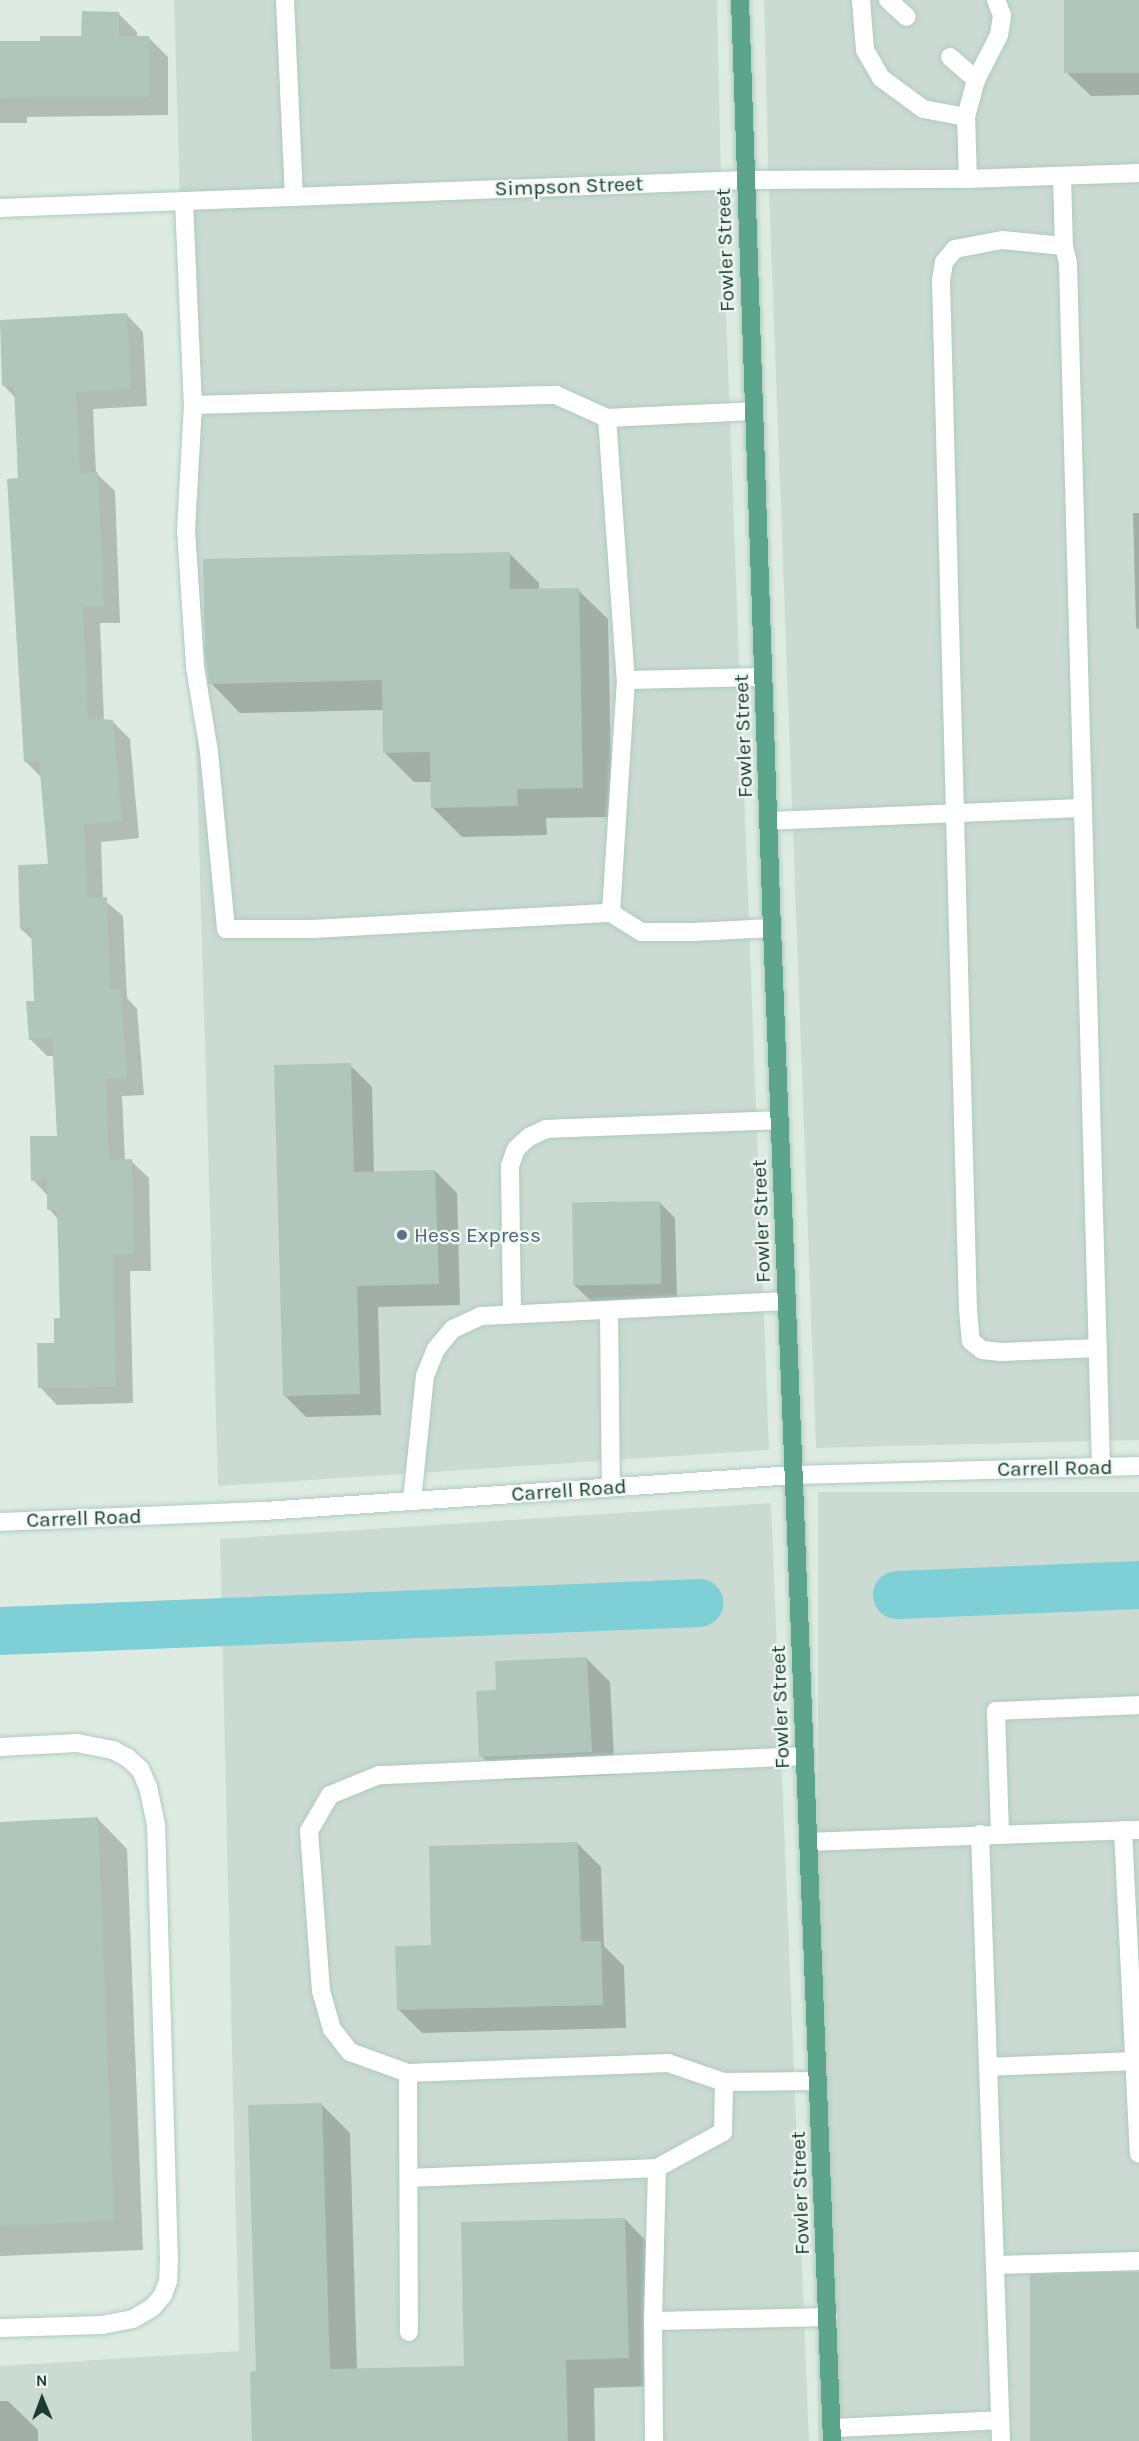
<!DOCTYPE html>
<html>
<head>
<meta charset="utf-8">
<style>
	body { margin:0 }
	#map { position:relative; width:1139px; height:2441px; overflow:hidden; background:#ddebe3; font-family:Karla,sans-serif }
	div>[style] { position:absolute }
	.built>* { inset:0; background:#cbdad2; transform-origin:0 0 }
	.shadow>* { inset:0; background:#0003 }
	.canal>* { height:48px; margin:-24px; padding:0 24px; transform-origin:24px; border-radius:24px; background:#7ed0d6 }
	.building>* { inset:0; background:#b2c5bc; transform-origin:0 0 }
	.roads { filter:drop-shadow(0 0 2px #afcbbf) drop-shadow(0 0 2px #afcbbf) }
	.lane>* { height:18px; margin:-9px; padding:0 9px; transform-origin:9px; border-radius:9px; background:#fff }
	.street>* { height:18px; margin:-9px; padding:0 9px; transform-origin:9px; border-radius:9px; background:#fff }
	.secondary>* { height:18px; margin:-9px; padding:0 9px; transform-origin:9px; border-radius:9px; background:#fff }
	.primary>* { height:18px; margin:-9px; padding:0 9px; transform-origin:9px; border-radius:9px; background:#5da48c }
	.dots>* { width:16px; height:16px; translate:-50% -50%; box-sizing:border-box; border:3px solid #edf7f1; border-radius:50% }
	span { translate:-50% -50%; white-space:nowrap; text-align:center; line-height:1.15; -webkit-text-stroke:4.5px #edf7f1; paint-order:stroke }
	.street-label { font-size:21px; color:#1d3b31 }
	.service-label { font-size:21px; color:#4e5e75 }
	.left { translate:0 -50%; text-align:left }
	.north { position:absolute; left:12px; top:2369px; width:60px; height:60px; -webkit-text-stroke:4px #edf7f1; paint-order:stroke; rotate:359deg; font-size:16px; font-weight:700; line-height:24px; text-align:center; color:#1d3b31 }
	.north::after { content:''; display:block; margin:auto; width:21px; height:27px; background:#1d3b31; clip-path:polygon(50% 0,100% 100%,50% 72%,0 100%) }
</style>
</head>
<body>
<div id="map">
	<div class="built">
		<div style="clip-path:polygon(174px 0,717px 0,721px 181px,769px 1450px,218px 1486px)"></div>
		<div style="clip-path:polygon(764px 0,1139px 0,1139px 1440px,816px 1448px,768px 163px)"></div>
		<div style="left:1139px;top:1492px;width:949px;height:321px;rotate:90deg"></div>
		<div style="clip-path:polygon(771px 1503px,809px 2441px,0 2441px,0 2366px,239px 2351px,220px 1539px)"></div>
	</div>
	<div class="shadow">
		<div style="clip-path:polygon(1065px 0,1139px 0,1139px 95px,1091px 96px,1067px 73px)"></div>
		<div style="clip-path:polygon(118px 13px,137px 32px,137px 37px,148px 37px,168px 57px,168px 115px,27px 117px,27px 123px,0 123px,0 43px,42px 43px,83px 38px)"></div>
		<div style="clip-path:polygon(126px 314px,143px 332px,147px 406px,93px 409px,96px 473px,115px 491px,120px 623px,100px 623px,104px 721px,112px 721px,130px 739px,139px 838px,101px 842px,103px 899px,123px 916px,127px 998px,137px 1009px,144px 1095px,122px 1096px,125px 1161px,131px 1161px,149px 1178px,151px 1271px,130px 1271px,133px 1403px,57px 1405px,40px 1387px,62px 1319px,58px 1219px,49px 1209px,48px 1196px,33px 1180px,59px 1137px,54px 1056px,47px 1056px,30px 1039px,36px 1002px,33px 940px,21px 929px,50px 866px,42px 778px,25px 761px,16px 398px,4px 386px)"></div>
		<div style="clip-path:polygon(1133px 513px,1139px 513px,1139px 630px,1136px 627px)"></div>
		<div style="clip-path:polygon(509px 553px,539px 583px,539px 590px,578px 590px,608px 619px,612px 817px,546px 818px,547px 835px,462px 837px,432px 807px,432px 782px,414px 782px,384px 752px,384px 710px,240px 713px,211px 683px)"></div>
		<div style="clip-path:polygon(350px 1065px,372px 1087px,374px 1173px,435px 1171px,457px 1193px,460px 1305px,378px 1307px,381px 1415px,306px 1417px,284px 1395px)"></div>
		<div style="clip-path:polygon(659px 1202px,675px 1218px,677px 1300px,592px 1302px,575px 1286px)"></div>
		<div style="clip-path:polygon(587px 1659px,610px 1682px,615px 1775px,505px 1780px,481px 1756px,497px 1691px)"></div>
		<div style="clip-path:polygon(98px 1819px,127px 1849px,143px 2250px,0 2256px,0 1824px)"></div>
		<div style="clip-path:polygon(578px 1844px,601px 1867px,604px 1946px,624px 1966px,626px 2028px,422px 2033px,398px 2009px,433px 1947px)"></div>
		<div style="clip-path:polygon(321px 2104px,350px 2133px,357px 2370px,466px 2367px,625px 2219px,653px 2248px,657px 2386px,594px 2388px,595px 2441px,254px 2441px,257px 2373px)"></div>
		<div style="clip-path:polygon(0 2401px,8px 2401px,38px 2430px,38px 2441px,0 2441px)"></div>
	</div>
	<div class="canal">
		<div style="left:897px;top:1595px;width:242px;rotate:-2.4deg"></div>
		<div style="left:0;top:1631px;width:700px;rotate:-2.29deg"></div>
	</div>
	<div class="building">
		<div style="left:1064px;top:0;width:75px;height:73px"></div>
		<div style="clip-path:polygon(82px 11px,119px 12px,119px 36px,149px 36px,149px 97px,0 98px,0 41px,40px 41px,40px 36px,81px 36px)"></div>
		<div style="clip-path:polygon(127px 313px,131px 389px,76px 392px,80px 473px,98px 472px,104px 606px,83px 607px,88px 718px,113px 720px,122px 821px,84px 825px,87px 898px,107px 897px,110px 990px,121px 990px,127px 1078px,106px 1079px,109px 1160px,132px 1159px,134px 1254px,113px 1255px,116px 1387px,38px 1388px,37px 1343px,54px 1343px,54px 1318px,60px 1318px,57px 1210px,47px 1210px,47px 1180px,31px 1181px,30px 1136px,57px 1136px,52px 1038px,29px 1040px,26px 1001px,34px 1001px,31px 928px,20px 929px,18px 865px,48px 864px,39px 761px,24px 762px,7px 479px,18px 478px,14px 386px,2px 386px,0 320px)"></div>
		<div style="clip-path:polygon(510px 552px,510px 589px,579px 588px,583px 788px,517px 789px,518px 806px,431px 808px,430px 752px,383px 753px,382px 680px,209px 684px,205px 651px,203px 559px)"></div>
		<div style="clip-path:polygon(351px 1063px,354px 1172px,435px 1170px,439px 1284px,357px 1286px,360px 1394px,283px 1396px,274px 1065px)"></div>
		<div style="left:660px;top:1201px;width:83px;height:88px;rotate:89deg"></div>
		<div style="clip-path:polygon(587px 1657px,592px 1752px,479px 1757px,476px 1691px,496px 1690px,495px 1661px)"></div>
		<div style="clip-path:polygon(98px 1817px,114px 2221px,0 2226px,0 1822px)"></div>
		<div style="clip-path:polygon(578px 1842px,581px 1941px,601px 1941px,603px 2005px,397px 2010px,395px 1946px,431px 1945px,429px 1846px)"></div>
		<div style="clip-path:polygon(322px 2103px,330px 2369px,464px 2366px,461px 2222px,625px 2218px,629px 2358px,566px 2360px,568px 2441px,252px 2441px,250px 2372px,256px 2371px,248px 2105px)"></div>
		<div style="left:1139px;top:2272px;width:169px;height:109px;rotate:90deg"></div>
	</div>
	<div class="roads">
		<div class="lane">
			<div style="left:285px;top:0;width:197px;rotate:87.4deg"></div>
			<div style="left:861px;top:0;width:50px;rotate:85.4deg"></div>
			<div style="left:865px;top:50px;width:32px;rotate:60deg"></div>
			<div style="left:881px;top:78px;width:52px;rotate:36.4deg"></div>
			<div style="left:923px;top:109px;width:44px;rotate:10.5deg"></div>
			<div style="left:888px;top:0;width:25px;rotate:42deg"></div>
			<div style="left:950px;top:57px;width:35px;rotate:41deg"></div>
			<div style="left:1062px;top:176px;width:70px;rotate:88.4deg"></div>
			<div style="left:1064px;top:246px;width:18px;rotate:77deg"></div>
			<div style="left:1068px;top:264px;width:1203px;rotate:88.43deg"></div>
			<div style="left:968px;top:179px;width:62px;rotate:-91.8deg"></div>
			<div style="left:966px;top:117px;width:38px;rotate:-75deg"></div>
			<div style="left:976px;top:80px;width:51px;rotate:-62.9deg"></div>
			<div style="left:999px;top:35px;width:20px;rotate:-81deg"></div>
			<div style="left:1002px;top:15px;width:16px;rotate:-112deg"></div>
			<div style="left:184px;top:201px;width:204px;rotate:87.5deg"></div>
			<div style="left:193px;top:405px;width:363px;rotate:-1.6deg"></div>
			<div style="left:556px;top:395px;width:56px;rotate:24.3deg"></div>
			<div style="left:607px;top:418px;width:146px;rotate:-2.7deg"></div>
			<div style="left:1064px;top:246px;width:62px;rotate:-174.5deg"></div>
			<div style="left:1002px;top:240px;width:48px;rotate:169.2deg"></div>
			<div style="left:955px;top:249px;width:17px;rotate:130deg"></div>
			<div style="left:944px;top:262px;width:18px;rotate:99deg"></div>
			<div style="left:941px;top:280px;width:1029px;rotate:88.5deg"></div>
			<div style="left:968px;top:1309px;width:32px;rotate:85deg"></div>
			<div style="left:971px;top:1341px;width:14px;rotate:39deg"></div>
			<div style="left:982px;top:1350px;width:19px;rotate:6deg"></div>
			<div style="left:1001px;top:1352px;width:97px;rotate:-2.4deg"></div>
			<div style="left:193px;top:405px;width:125px;rotate:93.2deg"></div>
			<div style="left:186px;top:530px;width:137px;rotate:86.2deg"></div>
			<div style="left:195px;top:667px;width:86px;rotate:80.6deg"></div>
			<div style="left:209px;top:752px;width:178px;rotate:84.5deg"></div>
			<div style="left:226px;top:929px;width:86px"></div>
			<div style="left:312px;top:929px;width:299px;rotate:-3.1deg"></div>
			<div style="left:607px;top:418px;width:263px;rotate:85.9deg"></div>
			<div style="left:626px;top:680px;width:233px;rotate:93.7deg"></div>
			<div style="left:611px;top:913px;width:36px;rotate:32deg"></div>
			<div style="left:641px;top:932px;width:53px"></div>
			<div style="left:694px;top:932px;width:78px;rotate:-2.9deg"></div>
			<div style="left:626px;top:680px;width:137px;rotate:-1.3deg"></div>
			<div style="left:768px;top:821px;width:315px;rotate:-2.4deg"></div>
			<div style="left:609px;top:1310px;width:177px;rotate:89.4deg"></div>
			<div style="left:512px;top:1314px;width:148px;rotate:-90.8deg"></div>
			<div style="left:510px;top:1166px;width:18px;rotate:-71deg"></div>
			<div style="left:516px;top:1149px;width:18px;rotate:-43deg"></div>
			<div style="left:529px;top:1137px;width:19px;rotate:-25deg"></div>
			<div style="left:546px;top:1129px;width:234px;rotate:-2.2deg"></div>
			<div style="left:412px;top:1501px;width:126px;rotate:-84.1deg"></div>
			<div style="left:425px;top:1376px;width:29px;rotate:-68deg"></div>
			<div style="left:436px;top:1349px;width:26px;rotate:-50deg"></div>
			<div style="left:453px;top:1329px;width:31px;rotate:-25deg"></div>
			<div style="left:481px;top:1316px;width:306px;rotate:-2.8deg"></div>
			<div style="left:804px;top:1756px;width:425px;rotate:177.4deg"></div>
			<div style="left:379px;top:1775px;width:53px;rotate:157.8deg"></div>
			<div style="left:330px;top:1795px;width:42px;rotate:120.3deg"></div>
			<div style="left:309px;top:1831px;width:160px;rotate:85.7deg"></div>
			<div style="left:321px;top:1991px;width:40px;rotate:74deg"></div>
			<div style="left:332px;top:2029px;width:29px;rotate:52deg"></div>
			<div style="left:350px;top:2052px;width:62px;rotate:19.9deg"></div>
			<div style="left:408px;top:2073px;width:260px;rotate:-2.2deg"></div>
			<div style="left:668px;top:2063px;width:59px;rotate:18.7deg"></div>
			<div style="left:724px;top:2082px;width:94px;rotate:-0.6deg"></div>
			<div style="left:1123px;top:1830px;width:324px;rotate:87.2deg"></div>
			<div style="left:1000px;top:1833px;width:122px;rotate:-91.9deg"></div>
			<div style="left:996px;top:1711px;width:143px;rotate:-2.4deg"></div>
			<div style="left:980px;top:1834px;width:607px;rotate:88.02deg"></div>
			<div style="left:808px;top:1842px;width:331px;rotate:-2.1deg"></div>
			<div style="left:988px;top:2067px;width:151px;rotate:-2.3deg"></div>
			<div style="left:408px;top:2073px;width:259px;rotate:89.8deg"></div>
			<div style="left:724px;top:2082px;width:50px;rotate:91.1deg"></div>
			<div style="left:723px;top:2132px;width:75px;rotate:151.4deg"></div>
			<div style="left:657px;top:2168px;width:153px;rotate:91.5deg"></div>
			<div style="left:653px;top:2321px;width:175px;rotate:-1.3deg"></div>
			<div style="left:410px;top:2178px;width:247px;rotate:-2.3deg"></div>
			<div style="left:995px;top:2265px;width:144px;rotate:-1.6deg"></div>
			<div style="left:653px;top:2321px;width:120px;rotate:89.5deg"></div>
			<div style="left:832px;top:2428px;width:168px;rotate:-2.7deg"></div>
		</div>
		<div class="street">
			<div style="left:0;top:208px;width:745px;rotate:-2.16deg"></div>
			<div style="left:744px;top:180px;width:224px;rotate:-0.3deg"></div>
			<div style="left:968px;top:179px;width:171px;rotate:-2deg"></div>
			<div style="left:0;top:1747px;width:77px;rotate:-3deg"></div>
			<div style="left:77px;top:1743px;width:37px;rotate:11deg"></div>
			<div style="left:113px;top:1750px;width:17px;rotate:28deg"></div>
			<div style="left:128px;top:1758px;width:16px;rotate:43deg"></div>
			<div style="left:140px;top:1769px;width:20px;rotate:66deg"></div>
			<div style="left:148px;top:1787px;width:38px;rotate:78deg"></div>
			<div style="left:156px;top:1824px;width:433px;rotate:88.3deg"></div>
			<div style="left:169px;top:2257px;width:24px;rotate:92deg"></div>
			<div style="left:168px;top:2281px;width:15px;rotate:110deg"></div>
			<div style="left:163px;top:2295px;width:16px;rotate:130deg"></div>
			<div style="left:153px;top:2307px;width:23px;rotate:149deg"></div>
			<div style="left:133px;top:2319px;width:31px;rotate:169deg"></div>
			<div style="left:103px;top:2325px;width:103px;rotate:178.3deg"></div>
		</div>
		<div class="secondary">
			<div style="left:0;top:1522px;width:264px;rotate:-2.4deg"></div>
			<div style="left:264px;top:1511px;width:530px;rotate:-3.89deg"></div>
			<div style="left:793px;top:1475px;width:346px;rotate:-1.5deg"></div>
		</div>
		<div class="primary">
			<div style="left:740px;top:0;width:929px;rotate:88.03deg"></div>
			<div style="left:772px;top:928px;width:1514px;rotate:87.73deg"></div>
		</div>
	</div>
	<div class="dots">
		<div style="left:402px;top:1235px;background:#5c6f8a"></div>
	</div>
	<div class="street-label">
		<span style="left:569px;top:186px;rotate:-2deg">Simpson Street</span>
		<span style="left:725px;top:250px;rotate:-92deg">Fowler Street</span>
		<span style="left:743px;top:736px;rotate:-92deg">Fowler Street</span>
		<span style="left:761px;top:1221px;rotate:-92deg">Fowler Street</span>
		<span style="left:1055px;top:1468px;rotate:-1deg">Carrell Road</span>
		<span style="left:569px;top:1490px;rotate:-4deg">Carrell Road</span>
		<span style="left:84px;top:1518px;rotate:-2deg">Carrell Road</span>
		<span style="left:780px;top:1707px;rotate:-92deg">Fowler Street</span>
		<span style="left:800px;top:2193px;rotate:-92deg">Fowler Street</span>
	</div>
	<div class="service-label">
		<span class="left" style="left:414px;top:1235px">Hess Express</span>
	</div>
	<div class="north">N</div>
</div>
</body>
</html>
